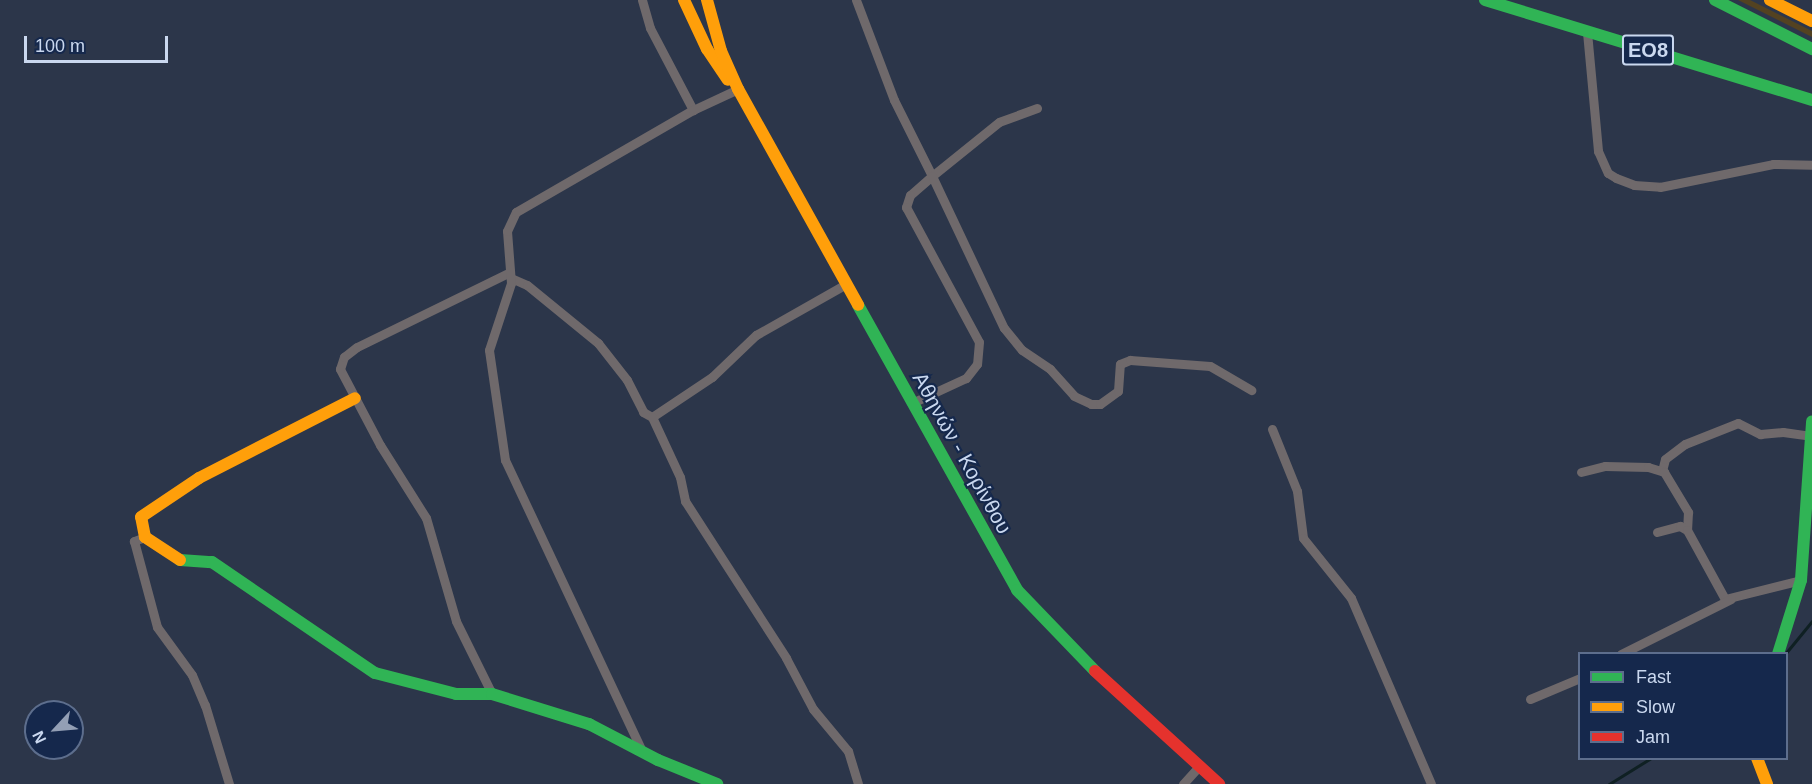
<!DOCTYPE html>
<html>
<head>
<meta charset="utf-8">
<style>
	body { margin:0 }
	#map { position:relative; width:1812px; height:784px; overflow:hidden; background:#2c364a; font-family:Helvetica,sans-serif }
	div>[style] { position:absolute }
	.green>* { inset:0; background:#534221 }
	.stream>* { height:3px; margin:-1.5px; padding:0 1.5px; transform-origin:1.5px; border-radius:1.5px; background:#0f2023 }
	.street>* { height:9px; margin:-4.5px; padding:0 4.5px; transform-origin:4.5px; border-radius:4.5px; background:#6f696b }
	.fast>* { height:12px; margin:-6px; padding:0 6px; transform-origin:6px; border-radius:6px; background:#30b455 }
	.slow>* { height:12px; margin:-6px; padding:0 6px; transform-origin:6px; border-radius:6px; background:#ff9f0a }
	.jam>* { height:12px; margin:-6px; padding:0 6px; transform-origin:6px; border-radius:6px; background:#e5322d }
	span { translate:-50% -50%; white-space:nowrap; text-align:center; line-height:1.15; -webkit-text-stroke:4.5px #15284c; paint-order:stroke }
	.shield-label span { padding:2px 4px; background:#15284c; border:2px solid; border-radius:4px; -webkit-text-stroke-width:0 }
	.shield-label { font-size:20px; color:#cad8ef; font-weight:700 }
	.street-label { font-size:21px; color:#cad8ef }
	.legend { position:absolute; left:1578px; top:652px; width:210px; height:108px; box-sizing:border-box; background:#15284c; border:2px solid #5d6e8d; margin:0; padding:8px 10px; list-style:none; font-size:18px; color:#cad8ef }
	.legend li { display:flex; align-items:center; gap:12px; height:30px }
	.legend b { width:30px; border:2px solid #5d6e8d }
	.north { position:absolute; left:24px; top:700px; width:60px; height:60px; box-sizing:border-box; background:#15284c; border:2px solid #5d6e8d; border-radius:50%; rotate:244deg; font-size:16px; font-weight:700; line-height:24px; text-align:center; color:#cad8ef }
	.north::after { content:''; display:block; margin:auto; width:21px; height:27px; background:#939fb5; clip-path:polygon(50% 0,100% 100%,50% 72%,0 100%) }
	.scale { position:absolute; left:24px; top:36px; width:144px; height:27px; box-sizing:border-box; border:3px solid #cad8ef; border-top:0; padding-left:8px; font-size:18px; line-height:21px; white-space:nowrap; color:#cad8ef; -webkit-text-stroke:4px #15284c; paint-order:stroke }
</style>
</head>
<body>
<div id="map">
	<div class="green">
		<div style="clip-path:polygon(1738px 0,1750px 0,1812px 31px,1812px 37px)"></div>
	</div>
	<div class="stream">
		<div style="left:1785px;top:654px;width:43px;rotate:-50.7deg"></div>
		<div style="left:1609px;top:784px;width:49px;rotate:-31.8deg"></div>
	</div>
	<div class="street">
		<div style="left:642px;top:0;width:29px;rotate:74deg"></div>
		<div style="left:650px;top:28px;width:93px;rotate:62.3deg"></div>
		<div style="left:856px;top:0;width:107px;rotate:69.2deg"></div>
		<div style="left:894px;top:100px;width:85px;rotate:63.4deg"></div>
		<div style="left:932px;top:176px;width:29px;rotate:139deg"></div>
		<div style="left:910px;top:195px;width:13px;rotate:108deg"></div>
		<div style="left:906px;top:207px;width:153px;rotate:61.6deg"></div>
		<div style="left:979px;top:342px;width:22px;rotate:95deg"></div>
		<div style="left:977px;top:364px;width:18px;rotate:128deg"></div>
		<div style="left:966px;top:378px;width:60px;rotate:155.2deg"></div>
		<div style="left:1587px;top:32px;width:120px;rotate:84.7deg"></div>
		<div style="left:1598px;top:151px;width:24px;rotate:66deg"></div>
		<div style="left:1608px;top:173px;width:9px;rotate:32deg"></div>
		<div style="left:1616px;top:178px;width:19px;rotate:21deg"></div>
		<div style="left:1634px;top:185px;width:26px;rotate:4deg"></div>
		<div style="left:1660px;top:187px;width:115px;rotate:-11.5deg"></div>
		<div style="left:1773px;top:164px;width:39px;rotate:1deg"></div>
		<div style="left:1037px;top:108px;width:40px;rotate:159.8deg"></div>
		<div style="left:999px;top:122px;width:86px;rotate:141.1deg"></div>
		<div style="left:932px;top:176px;width:168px;rotate:64.7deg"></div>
		<div style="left:1004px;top:328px;width:28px;rotate:51deg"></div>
		<div style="left:1022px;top:350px;width:34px;rotate:34deg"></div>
		<div style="left:1050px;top:369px;width:36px;rotate:48deg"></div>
		<div style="left:1074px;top:396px;width:19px;rotate:25deg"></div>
		<div style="left:1091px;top:404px;width:9px"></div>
		<div style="left:1100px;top:404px;width:22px;rotate:-36deg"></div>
		<div style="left:1118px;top:391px;width:27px;rotate:-86deg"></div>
		<div style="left:1120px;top:364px;width:11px;rotate:-22deg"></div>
		<div style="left:1130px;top:360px;width:80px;rotate:4.3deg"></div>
		<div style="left:1210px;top:366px;width:48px;rotate:30.3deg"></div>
		<div style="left:511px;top:278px;width:17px;rotate:24deg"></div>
		<div style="left:527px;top:285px;width:92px;rotate:39.2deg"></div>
		<div style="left:598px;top:343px;width:47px;rotate:51.9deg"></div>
		<div style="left:627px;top:380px;width:36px;rotate:63deg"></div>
		<div style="left:643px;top:412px;width:10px;rotate:29deg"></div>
		<div style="left:652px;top:417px;width:72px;rotate:-33.7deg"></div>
		<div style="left:712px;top:377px;width:61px;rotate:-43.7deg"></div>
		<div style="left:756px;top:335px;width:103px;rotate:-29.5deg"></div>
		<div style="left:652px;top:417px;width:66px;rotate:65deg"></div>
		<div style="left:680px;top:477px;width:25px;rotate:78deg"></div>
		<div style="left:685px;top:501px;width:187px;rotate:57.2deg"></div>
		<div style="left:786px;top:658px;width:58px;rotate:62.1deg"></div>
		<div style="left:813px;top:709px;width:55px;rotate:50.2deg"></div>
		<div style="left:848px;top:751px;width:34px;rotate:73deg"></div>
		<div style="left:1272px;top:429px;width:67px;rotate:68deg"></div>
		<div style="left:1297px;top:491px;width:47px;rotate:82.7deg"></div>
		<div style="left:1303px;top:538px;width:77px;rotate:51.3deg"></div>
		<div style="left:1351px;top:598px;width:202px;rotate:66.7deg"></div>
		<div style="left:1662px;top:471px;width:12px;rotate:-76deg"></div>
		<div style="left:1665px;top:459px;width:25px;rotate:-37deg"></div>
		<div style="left:1685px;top:444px;width:57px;rotate:-21.6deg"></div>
		<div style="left:1738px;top:423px;width:25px;rotate:27deg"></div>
		<div style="left:1760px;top:434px;width:23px;rotate:-5deg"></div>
		<div style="left:1783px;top:432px;width:28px;rotate:8deg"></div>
		<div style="left:1581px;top:472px;width:25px;rotate:-14deg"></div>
		<div style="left:1605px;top:466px;width:43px;rotate:1.3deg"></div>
		<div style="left:1648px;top:467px;width:17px;rotate:17deg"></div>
		<div style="left:1664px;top:472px;width:47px;rotate:59deg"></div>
		<div style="left:1688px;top:512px;width:18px;rotate:93deg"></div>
		<div style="left:1657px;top:532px;width:24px;rotate:-15deg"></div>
		<div style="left:1680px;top:526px;width:8px;rotate:30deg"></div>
		<div style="left:1687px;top:530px;width:79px;rotate:61.2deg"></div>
		<div style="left:1725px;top:599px;width:78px;rotate:-14deg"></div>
		<div style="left:145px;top:537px;width:12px;rotate:160deg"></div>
		<div style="left:134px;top:541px;width:89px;rotate:75deg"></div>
		<div style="left:157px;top:627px;width:59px;rotate:53.9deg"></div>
		<div style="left:192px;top:675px;width:33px;rotate:67deg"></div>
		<div style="left:205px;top:705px;width:83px;rotate:73.1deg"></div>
		<div style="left:1621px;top:654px;width:123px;rotate:-26.6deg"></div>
		<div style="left:492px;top:694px;width:81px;rotate:-116.3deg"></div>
		<div style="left:456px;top:621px;width:107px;rotate:-106.2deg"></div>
		<div style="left:426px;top:518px;width:86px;rotate:-122.2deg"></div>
		<div style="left:380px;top:445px;width:86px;rotate:-117.8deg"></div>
		<div style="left:340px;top:369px;width:13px;rotate:-72deg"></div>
		<div style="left:344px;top:357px;width:16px;rotate:-38deg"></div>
		<div style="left:357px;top:347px;width:170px;rotate:-26.1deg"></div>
		<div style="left:1530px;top:699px;width:54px;rotate:-22.8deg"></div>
		<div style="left:641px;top:749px;width:319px;rotate:-115.2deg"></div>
		<div style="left:505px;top:460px;width:111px;rotate:-98.3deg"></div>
		<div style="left:489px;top:350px;width:71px;rotate:-71.8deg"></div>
		<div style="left:511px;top:283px;width:52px;rotate:-94.4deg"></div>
		<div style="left:507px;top:231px;width:21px;rotate:-65deg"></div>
		<div style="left:516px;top:212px;width:204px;rotate:-30deg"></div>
		<div style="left:693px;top:110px;width:50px;rotate:-25deg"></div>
		<div style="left:1183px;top:784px;width:24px;rotate:-48deg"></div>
	</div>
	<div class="fast">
		<div style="left:1485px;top:0;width:342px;rotate:17deg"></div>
		<div style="left:1715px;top:0;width:109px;rotate:26.8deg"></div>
		<div style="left:858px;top:305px;width:326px;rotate:60.8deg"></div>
		<div style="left:1017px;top:590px;width:112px;rotate:46.1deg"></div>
		<div style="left:180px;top:560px;width:32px;rotate:4deg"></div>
		<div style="left:212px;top:562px;width:197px;rotate:34.3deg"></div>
		<div style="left:375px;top:673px;width:84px;rotate:14.5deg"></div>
		<div style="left:456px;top:694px;width:36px"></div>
		<div style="left:492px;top:694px;width:102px;rotate:17.2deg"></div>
		<div style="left:589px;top:724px;width:78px;rotate:27.6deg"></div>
		<div style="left:658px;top:760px;width:64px;rotate:22.1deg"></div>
		<div style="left:1778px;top:654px;width:77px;rotate:-72.7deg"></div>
		<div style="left:1801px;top:580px;width:159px;rotate:-86deg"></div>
	</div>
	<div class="slow">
		<div style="left:684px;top:0;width:54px;rotate:64.9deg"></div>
		<div style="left:707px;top:49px;width:37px;rotate:56deg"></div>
		<div style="left:707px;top:0;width:53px;rotate:74.6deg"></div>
		<div style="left:721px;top:51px;width:42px;rotate:65.9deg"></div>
		<div style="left:738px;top:89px;width:247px;rotate:60.9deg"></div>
		<div style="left:1770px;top:0;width:47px;rotate:26.6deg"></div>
		<div style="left:180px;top:560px;width:42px;rotate:-146.7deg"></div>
		<div style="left:145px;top:537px;width:20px;rotate:-101deg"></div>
		<div style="left:141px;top:517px;width:70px;rotate:-33.9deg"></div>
		<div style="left:199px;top:478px;width:175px;rotate:-27.1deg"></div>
		<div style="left:1757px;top:758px;width:28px;rotate:69deg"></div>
	</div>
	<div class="jam">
		<div style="left:1095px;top:671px;width:168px;rotate:42.3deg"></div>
	</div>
	<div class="shield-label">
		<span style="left:1648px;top:50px">ΕΟ8</span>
	</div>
	<div class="street-label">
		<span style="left:962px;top:453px;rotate:61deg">Αθηνών - Κορίνθου</span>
	</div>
	<ul class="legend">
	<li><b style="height:8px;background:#30b455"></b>Fast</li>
	<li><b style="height:8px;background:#ff9f0a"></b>Slow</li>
	<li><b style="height:8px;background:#e5322d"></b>Jam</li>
	</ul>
	<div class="north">N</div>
	<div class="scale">100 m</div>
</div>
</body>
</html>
